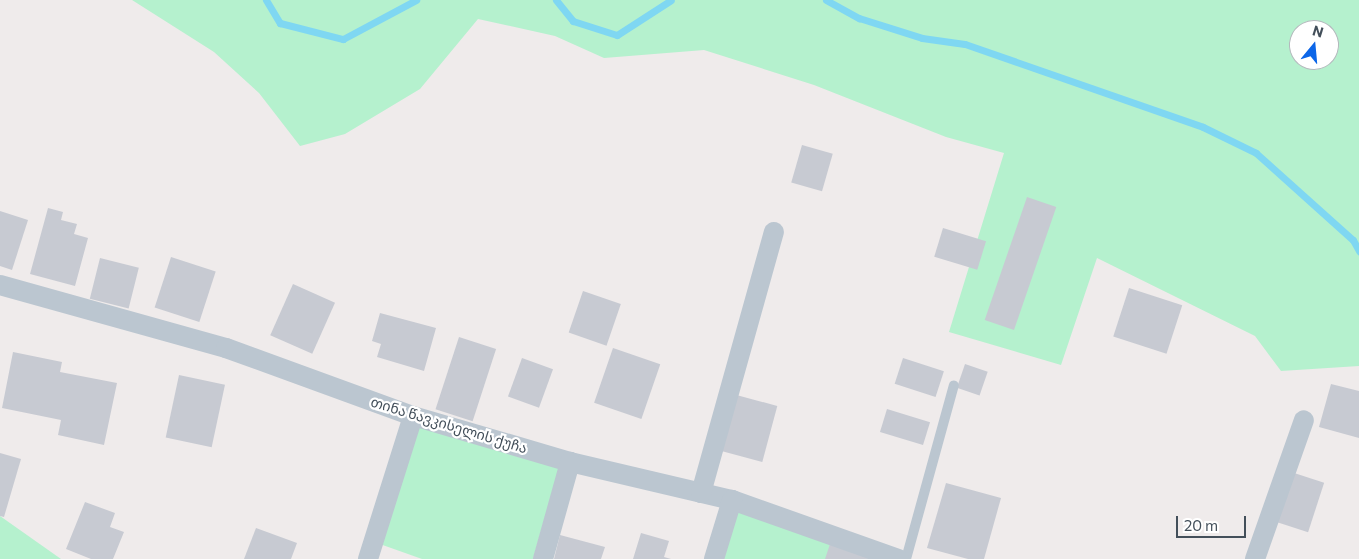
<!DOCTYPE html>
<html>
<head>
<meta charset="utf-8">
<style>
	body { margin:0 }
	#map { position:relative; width:1359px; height:559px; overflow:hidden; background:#efebeb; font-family:Commissioner,"Noto Sans Georgian",sans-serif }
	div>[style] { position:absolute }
	.green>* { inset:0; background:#b5f1ce }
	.stream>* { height:7px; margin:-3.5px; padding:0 3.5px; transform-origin:3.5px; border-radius:3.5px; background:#7fd7f2 }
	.building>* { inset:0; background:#c7cad2; transform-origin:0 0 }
	.service>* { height:10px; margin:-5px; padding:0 5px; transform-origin:5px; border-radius:5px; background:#bbc6d0 }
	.minor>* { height:20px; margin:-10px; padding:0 10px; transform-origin:10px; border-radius:10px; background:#bbc6d0 }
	span { translate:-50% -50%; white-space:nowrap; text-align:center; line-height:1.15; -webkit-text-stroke:4.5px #fff; paint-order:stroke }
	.street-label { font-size:14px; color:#434f5a }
	.north { position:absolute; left:1289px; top:20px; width:50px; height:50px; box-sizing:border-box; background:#fff; border:1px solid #b4b9bd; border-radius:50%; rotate:17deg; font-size:14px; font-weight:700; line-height:20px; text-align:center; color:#434f5a }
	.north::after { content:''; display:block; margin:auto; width:18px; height:22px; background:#0c66e8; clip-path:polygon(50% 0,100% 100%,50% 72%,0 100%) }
	.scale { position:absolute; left:1176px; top:516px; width:70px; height:22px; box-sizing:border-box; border:2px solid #434f5a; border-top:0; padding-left:6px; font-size:15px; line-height:18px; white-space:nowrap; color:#434f5a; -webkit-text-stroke:4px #fff; paint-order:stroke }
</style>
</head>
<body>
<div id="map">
	<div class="green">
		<div style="clip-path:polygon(evenodd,132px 0,1359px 0,1359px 366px,1281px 371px,1255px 336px,1097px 258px,1061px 365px,949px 332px,1004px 153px,946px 137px,814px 85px,704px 50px,604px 58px,555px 36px,478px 19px,420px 89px,345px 134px,300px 146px,259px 93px,214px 52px,132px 0,1299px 30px,1329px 30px,1329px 60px,1299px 60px,1299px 30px)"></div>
		<div style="clip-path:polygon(415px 425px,559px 468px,533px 559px,422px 559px,377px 543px)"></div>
		<div style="clip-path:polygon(733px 509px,876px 559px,719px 559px)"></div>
		<div style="clip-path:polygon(0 516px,61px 559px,0 559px)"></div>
	</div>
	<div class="stream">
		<div style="left:266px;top:0;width:27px;rotate:59deg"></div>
		<div style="left:280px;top:23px;width:65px;rotate:14.3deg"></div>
		<div style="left:343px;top:39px;width:83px;rotate:-28.1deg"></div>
		<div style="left:556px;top:0;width:27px;rotate:51deg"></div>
		<div style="left:573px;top:21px;width:46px;rotate:17.7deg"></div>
		<div style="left:617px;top:35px;width:64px;rotate:-32.9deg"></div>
		<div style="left:826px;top:0;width:38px;rotate:29deg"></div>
		<div style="left:859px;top:18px;width:66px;rotate:17.6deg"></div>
		<div style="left:922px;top:38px;width:43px;rotate:7.9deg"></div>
		<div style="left:965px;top:44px;width:252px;rotate:19.2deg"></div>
		<div style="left:1203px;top:127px;width:59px;rotate:26.1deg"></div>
		<div style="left:1256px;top:153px;width:130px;rotate:41.9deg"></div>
		<div style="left:1353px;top:240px;width:13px;rotate:61deg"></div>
	</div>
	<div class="building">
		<div style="left:802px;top:145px;width:32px;height:39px;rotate:16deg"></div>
		<div style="left:1027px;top:197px;width:31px;height:130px;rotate:19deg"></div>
		<div style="clip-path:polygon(48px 208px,63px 212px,61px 220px,77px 224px,74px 234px,88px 238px,75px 286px,30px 274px)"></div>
		<div style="clip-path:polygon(0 211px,28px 220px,12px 270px,0 266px)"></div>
		<div style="left:943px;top:228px;width:45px;height:30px;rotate:17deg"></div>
		<div style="left:171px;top:257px;width:47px;height:53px;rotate:18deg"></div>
		<div style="left:100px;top:258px;width:40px;height:42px;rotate:14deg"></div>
		<div style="left:293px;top:284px;width:46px;height:56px;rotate:24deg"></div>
		<div style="left:1129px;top:288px;width:56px;height:51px;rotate:18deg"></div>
		<div style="left:583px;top:291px;width:40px;height:44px;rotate:19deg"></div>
		<div style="clip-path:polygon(380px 313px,436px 328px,424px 371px,377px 357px,381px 344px,372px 341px)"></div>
		<div style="left:459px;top:337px;width:39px;height:76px;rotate:18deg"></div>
		<div style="left:613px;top:348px;width:50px;height:58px;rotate:19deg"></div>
		<div style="clip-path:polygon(13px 352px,62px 362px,60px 372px,117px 383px,104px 445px,58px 435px,61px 420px,2px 408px)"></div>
		<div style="left:522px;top:358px;width:33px;height:41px;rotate:20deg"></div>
		<div style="left:903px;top:358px;width:43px;height:27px;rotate:18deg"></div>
		<div style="left:965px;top:364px;width:24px;height:25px;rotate:19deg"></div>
		<div style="left:179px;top:375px;width:47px;height:64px;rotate:12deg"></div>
		<div style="clip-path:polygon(1331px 384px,1359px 391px,1359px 438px,1319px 427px)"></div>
		<div style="left:729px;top:393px;width:50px;height:58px;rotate:15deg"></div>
		<div style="left:887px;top:409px;width:45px;height:24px;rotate:17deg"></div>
		<div style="clip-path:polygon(0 453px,21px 459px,4px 517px,0 516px)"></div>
		<div style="left:1288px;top:471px;width:38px;height:52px;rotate:18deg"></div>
		<div style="clip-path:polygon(946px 483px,1001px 498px,984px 559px,968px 559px,927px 548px)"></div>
		<div style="clip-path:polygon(85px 502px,115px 513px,110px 527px,124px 532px,113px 559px,91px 559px,66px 549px)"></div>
		<div style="clip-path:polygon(256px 528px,297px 543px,291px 559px,244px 559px)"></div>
		<div style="clip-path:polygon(641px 533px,669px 541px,664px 557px,671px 559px,633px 559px)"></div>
		<div style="clip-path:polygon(560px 535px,605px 547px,601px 559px,554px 559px)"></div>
		<div style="clip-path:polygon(830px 544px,872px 559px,825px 559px)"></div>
	</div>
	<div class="service">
		<div style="left:906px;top:559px;width:180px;rotate:-74.6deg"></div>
	</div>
	<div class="minor">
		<div style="left:0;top:285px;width:235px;rotate:15.6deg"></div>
		<div style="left:226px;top:348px;width:199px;rotate:20deg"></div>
		<div style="left:413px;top:416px;width:164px;rotate:16.3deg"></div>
		<div style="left:570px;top:462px;width:166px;rotate:13.2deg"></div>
		<div style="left:732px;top:500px;width:177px;rotate:19.5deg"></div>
		<div style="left:701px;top:493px;width:271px;rotate:-74.4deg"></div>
		<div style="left:368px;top:559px;width:150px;rotate:-72.5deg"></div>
		<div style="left:543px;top:559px;width:101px;rotate:-74.4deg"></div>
		<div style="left:714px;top:559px;width:62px;rotate:-73deg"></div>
		<div style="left:1255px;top:559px;width:147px;rotate:-70.6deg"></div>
	</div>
	<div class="street-label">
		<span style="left:449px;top:425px;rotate:17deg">თინა წავკისელის ქუჩა</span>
	</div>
	<div class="north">N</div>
	<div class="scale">20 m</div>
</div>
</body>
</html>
